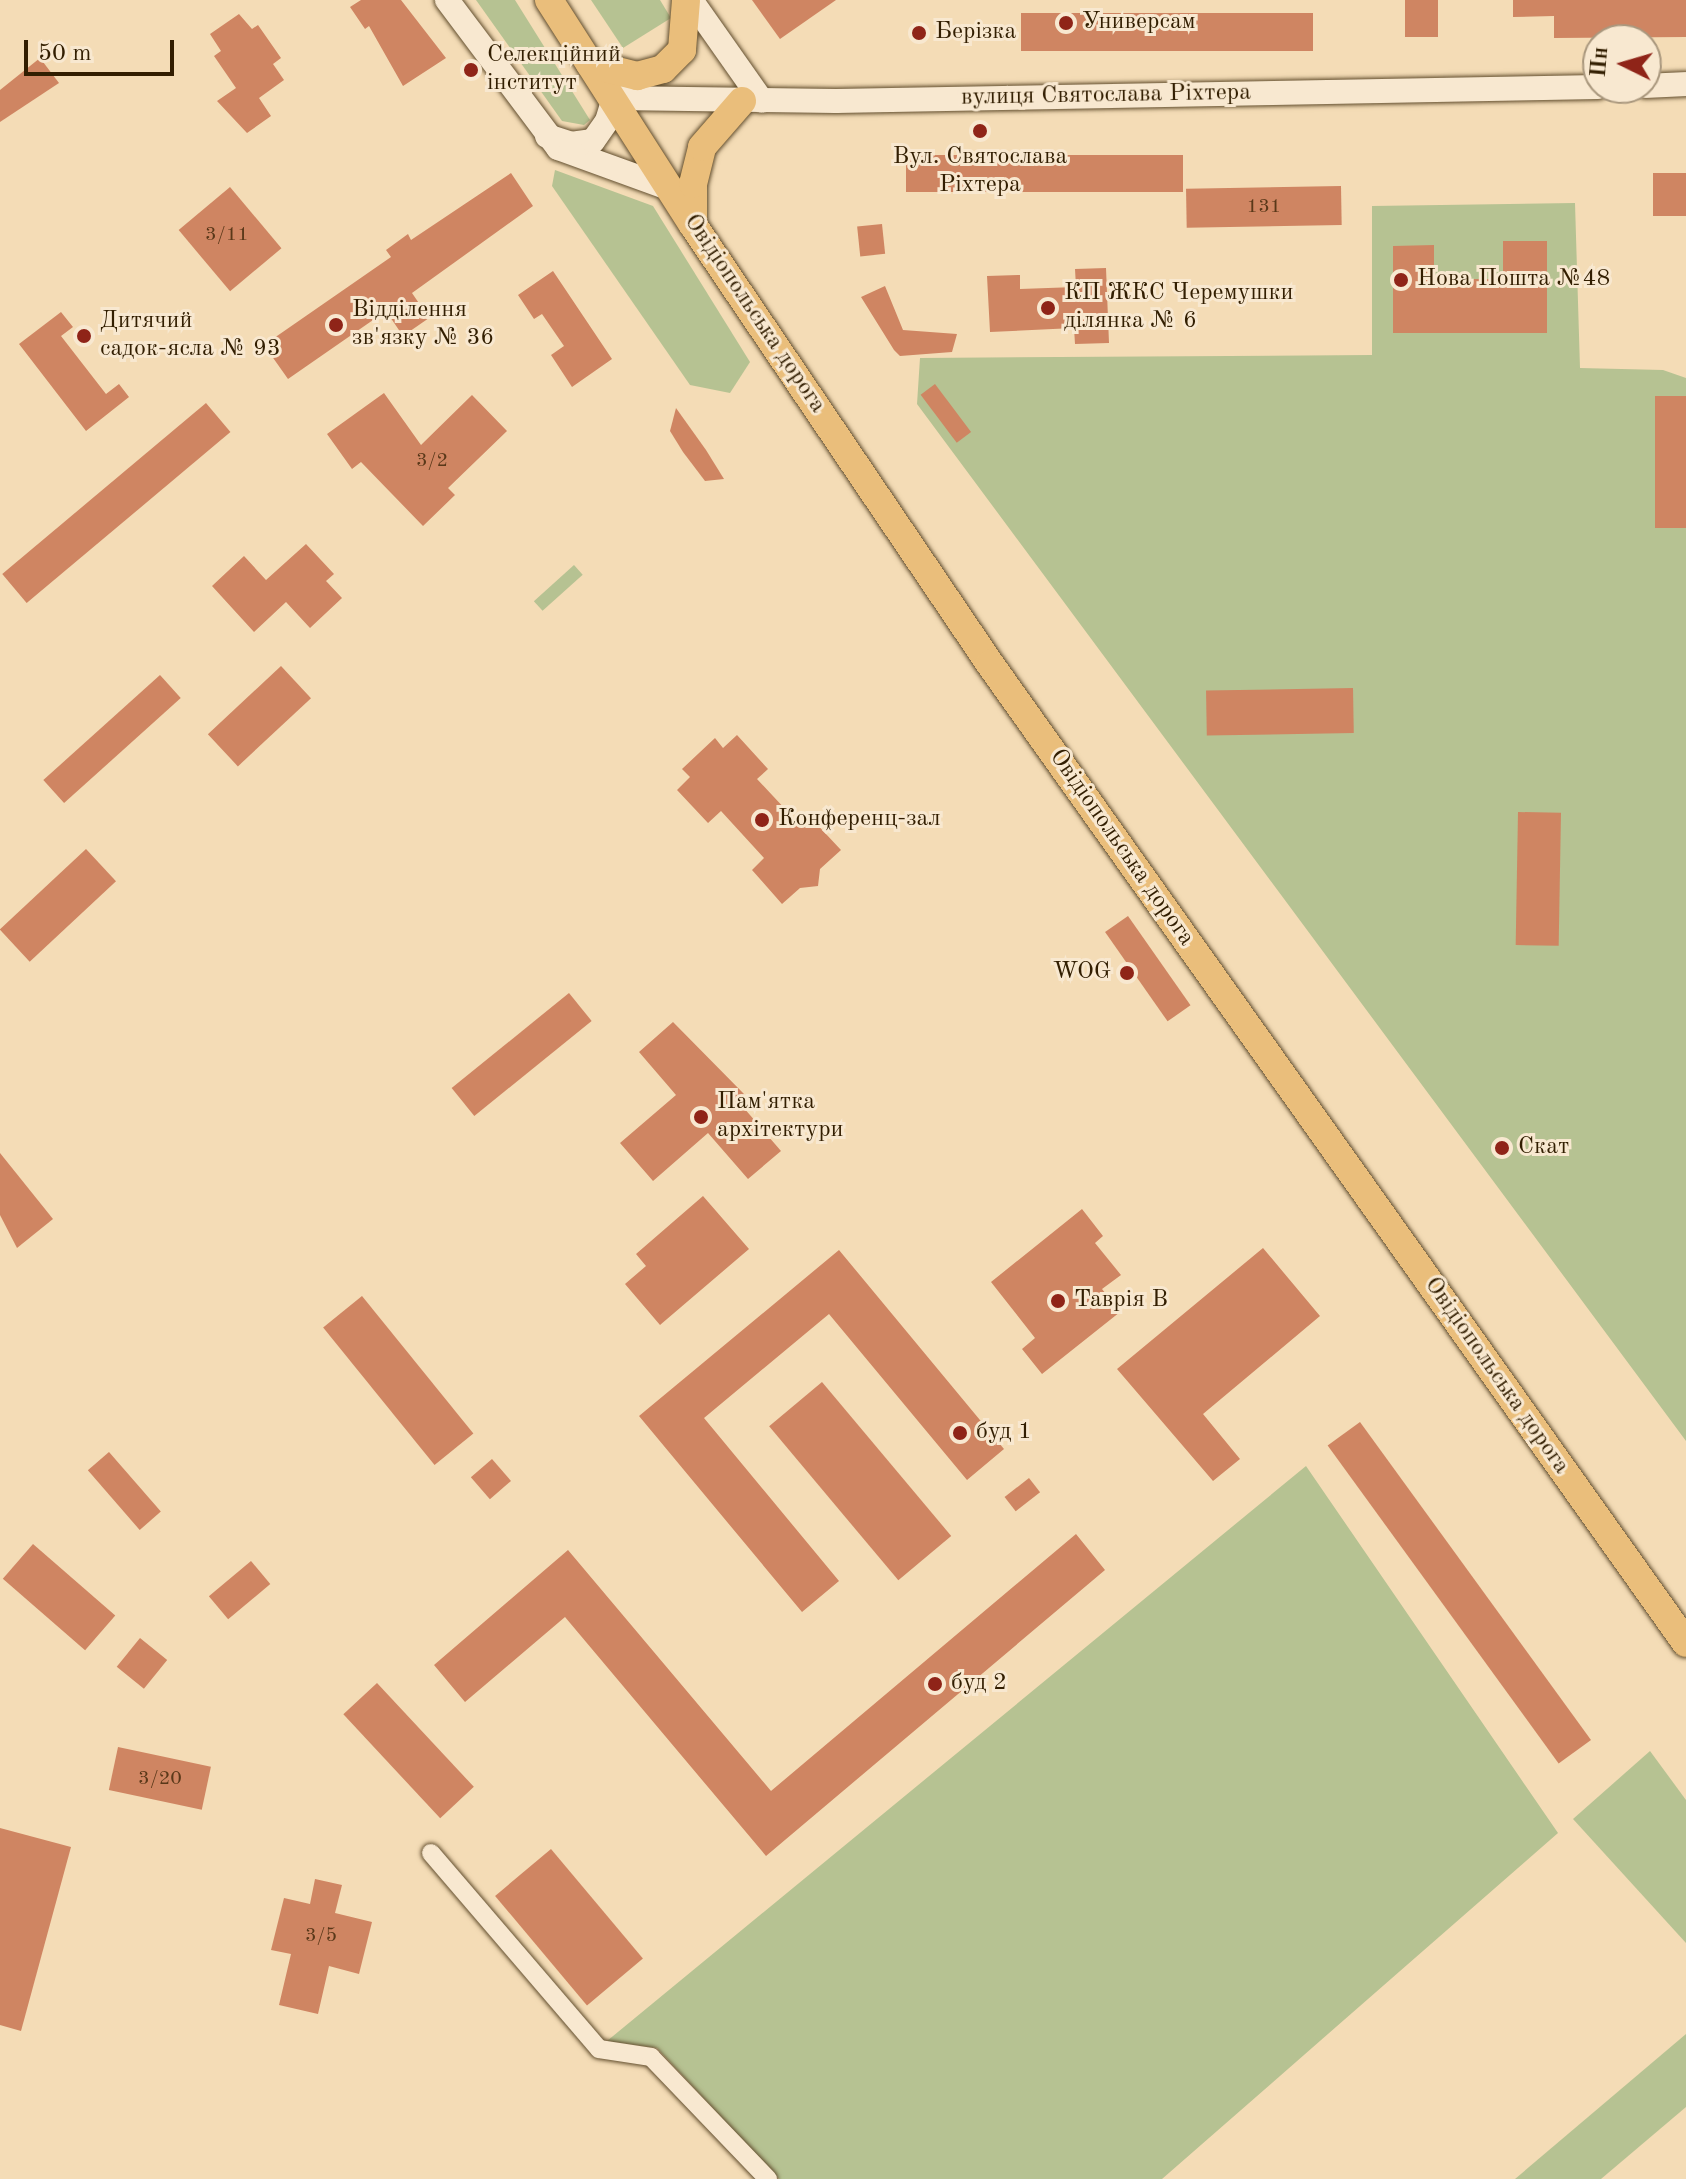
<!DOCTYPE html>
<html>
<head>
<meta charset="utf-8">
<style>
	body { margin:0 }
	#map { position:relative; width:1686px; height:2179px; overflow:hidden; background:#f4dcb6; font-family:"Old Standard TT",serif }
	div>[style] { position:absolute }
	.green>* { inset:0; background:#b6c292; transform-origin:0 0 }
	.building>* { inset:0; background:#cf8562; transform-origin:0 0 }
	.roads { filter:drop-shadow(0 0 2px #624e2e) drop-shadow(0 0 2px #624e2e) }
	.street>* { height:18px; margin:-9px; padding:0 9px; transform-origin:9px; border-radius:9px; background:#f8e8d0 }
	.secondary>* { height:24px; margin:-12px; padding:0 12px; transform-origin:12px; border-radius:12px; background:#f8e8d0 }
	.primary>* { height:28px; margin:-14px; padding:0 14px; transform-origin:14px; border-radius:14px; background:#eabe7b }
	.dots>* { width:22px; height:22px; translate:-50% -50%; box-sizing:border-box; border:4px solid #f8e8d0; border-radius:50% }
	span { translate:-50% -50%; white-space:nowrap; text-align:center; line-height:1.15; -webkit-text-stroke:6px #f8e8d0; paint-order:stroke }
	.number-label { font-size:20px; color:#593819 }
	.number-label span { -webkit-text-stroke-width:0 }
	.poi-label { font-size:24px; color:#321e01 }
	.left { translate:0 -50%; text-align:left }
	.right { translate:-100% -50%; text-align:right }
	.street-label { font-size:24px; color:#321e01 }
	.north { position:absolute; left:1582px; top:24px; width:80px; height:80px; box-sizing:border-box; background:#f8e8d0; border:2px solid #a9977d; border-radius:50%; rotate:275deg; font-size:22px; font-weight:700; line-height:32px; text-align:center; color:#321e01 }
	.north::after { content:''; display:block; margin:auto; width:28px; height:36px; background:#8f2418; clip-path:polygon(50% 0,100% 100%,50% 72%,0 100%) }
	.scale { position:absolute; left:24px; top:40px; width:150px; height:36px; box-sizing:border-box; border:4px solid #321e01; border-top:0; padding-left:10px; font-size:24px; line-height:28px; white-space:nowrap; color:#321e01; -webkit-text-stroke:6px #f8e8d0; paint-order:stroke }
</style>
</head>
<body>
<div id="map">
	<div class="green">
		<div style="clip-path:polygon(476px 0,515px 0,590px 120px,584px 125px,562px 121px)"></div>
		<div style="clip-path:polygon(591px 0,660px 0,671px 18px,623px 48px)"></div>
		<div style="clip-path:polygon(555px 170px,653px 206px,750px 362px,730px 393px,690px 385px,552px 186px)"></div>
		<div style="clip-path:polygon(1575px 203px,1580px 368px,1663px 370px,1686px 378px,1686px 1441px,917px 404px,920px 358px,1372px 355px,1372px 206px)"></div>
		<div style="left:574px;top:565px;width:13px;height:54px;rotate:48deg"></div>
		<div style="clip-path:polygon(1306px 1466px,1558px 1833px,1162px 2179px,779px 2179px,657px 2048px,607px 2041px)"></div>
		<div style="clip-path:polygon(1650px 1751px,1686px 1800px,1686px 1943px,1573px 1819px)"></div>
		<div style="clip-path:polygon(1686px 2034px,1686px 2107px,1601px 2179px,1515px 2179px)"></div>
	</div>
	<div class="building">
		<div style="clip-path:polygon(361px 0,401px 0,446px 58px,403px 86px,369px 26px,365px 29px,350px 7px)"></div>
		<div style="clip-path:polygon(752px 0,836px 0,780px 39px)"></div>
		<div style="left:1405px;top:0;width:33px;height:37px"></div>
		<div style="clip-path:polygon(1513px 0,1686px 0,1686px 37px,1554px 38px,1554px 16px,1513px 17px)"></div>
		<div style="left:1313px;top:13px;width:38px;height:292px;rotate:90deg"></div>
		<div style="clip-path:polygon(239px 14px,252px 29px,258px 25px,281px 58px,273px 64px,284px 80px,259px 98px,271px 116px,247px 133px,217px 101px,236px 88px,214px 56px,221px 51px,210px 34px)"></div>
		<div style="clip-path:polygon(40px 58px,59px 83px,0 122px,0 90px)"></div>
		<div style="left:1183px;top:155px;width:37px;height:277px;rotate:90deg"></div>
		<div style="clip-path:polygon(511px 173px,533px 206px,412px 293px,429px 318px,403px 336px,386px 311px,288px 379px,264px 345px,391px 257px,386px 250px,408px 234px,411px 240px)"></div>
		<div style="left:1686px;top:173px;width:43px;height:33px;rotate:90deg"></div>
		<div style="left:1341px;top:186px;width:39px;height:155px;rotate:89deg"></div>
		<div style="left:230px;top:187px;width:80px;height:67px;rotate:50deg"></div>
		<div style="left:882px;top:224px;width:30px;height:25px;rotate:84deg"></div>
		<div style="clip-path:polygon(1503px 241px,1547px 241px,1547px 333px,1393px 333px,1393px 246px,1434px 245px,1434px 279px,1503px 279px)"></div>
		<div style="clip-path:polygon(1106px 268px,1109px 343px,1075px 344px,1074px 328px,990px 332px,987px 276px,1020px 275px,1020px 289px,1076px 287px,1075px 269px)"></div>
		<div style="clip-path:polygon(553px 271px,612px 359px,572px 387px,551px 355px,564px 346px,542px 314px,534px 319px,518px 295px)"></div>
		<div style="clip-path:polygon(885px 286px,903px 330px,957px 334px,952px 352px,900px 356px,894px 350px,861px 297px)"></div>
		<div style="clip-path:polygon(61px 312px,73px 327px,61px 336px,106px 394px,119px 384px,129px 397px,86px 431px,19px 344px)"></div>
		<div style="left:935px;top:384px;width:60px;height:18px;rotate:53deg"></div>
		<div style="clip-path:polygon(384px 393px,421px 445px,472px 395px,507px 431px,448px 488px,455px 495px,423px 526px,361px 462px,352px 469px,327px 434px)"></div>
		<div style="left:1655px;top:396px;width:31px;height:132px"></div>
		<div style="left:206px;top:403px;width:38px;height:266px;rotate:50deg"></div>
		<div style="clip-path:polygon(676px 408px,706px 450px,724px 479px,705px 481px,683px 452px,670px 431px)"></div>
		<div style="clip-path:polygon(306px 544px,334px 574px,326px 581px,342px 598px,310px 628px,286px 602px,254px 632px,212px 586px,244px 556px,266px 580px)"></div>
		<div style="left:281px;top:666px;width:44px;height:100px;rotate:47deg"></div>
		<div style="left:160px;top:675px;width:31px;height:157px;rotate:48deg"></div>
		<div style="left:1353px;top:688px;width:45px;height:147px;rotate:89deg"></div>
		<div style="clip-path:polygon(737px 735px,768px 769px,757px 779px,801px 826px,810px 817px,841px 850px,820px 869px,818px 886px,800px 888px,782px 904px,752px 870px,764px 858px,721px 811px,708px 823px,677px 790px,690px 777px,682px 769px,715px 738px,723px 748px)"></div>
		<div style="left:1518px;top:812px;width:43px;height:133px;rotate:1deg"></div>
		<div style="left:86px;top:849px;width:44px;height:118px;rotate:47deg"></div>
		<div style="left:1128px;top:916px;width:109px;height:28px;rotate:55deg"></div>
		<div style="left:569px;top:993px;width:36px;height:151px;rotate:51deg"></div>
		<div style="clip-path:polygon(673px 1022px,744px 1094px,737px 1100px,781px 1151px,748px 1179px,708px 1133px,653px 1181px,620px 1143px,676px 1095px,639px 1052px)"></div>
		<div style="clip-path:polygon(0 1153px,53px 1219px,17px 1248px,0 1215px)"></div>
		<div style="clip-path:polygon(703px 1196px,749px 1249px,660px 1325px,625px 1284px,646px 1266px,636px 1254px)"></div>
		<div style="clip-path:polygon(1082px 1209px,1103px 1236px,1095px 1243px,1121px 1275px,1102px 1289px,1120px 1312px,1042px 1374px,1022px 1349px,1035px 1338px,991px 1282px)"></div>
		<div style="clip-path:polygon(1263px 1248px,1320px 1316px,1203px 1414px,1240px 1459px,1213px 1481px,1117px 1369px)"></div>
		<div style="clip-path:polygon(839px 1250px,1004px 1449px,967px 1480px,829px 1314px,704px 1418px,839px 1581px,802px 1612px,639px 1416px)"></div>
		<div style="left:362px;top:1296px;width:177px;height:50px;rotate:51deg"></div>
		<div style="left:822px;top:1382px;width:201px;height:69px;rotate:50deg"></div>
		<div style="left:1360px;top:1422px;width:393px;height:40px;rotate:54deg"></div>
		<div style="left:109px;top:1452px;width:79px;height:28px;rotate:49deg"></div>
		<div style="left:492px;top:1459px;width:29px;height:28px;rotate:49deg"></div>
		<div style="left:1029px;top:1478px;width:18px;height:31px;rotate:52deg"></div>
		<div style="clip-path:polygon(1076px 1534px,1105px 1570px,766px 1856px,565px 1617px,465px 1702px,434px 1665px,568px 1550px,771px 1791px)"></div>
		<div style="left:33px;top:1544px;width:109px;height:46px;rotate:41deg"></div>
		<div style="left:251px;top:1561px;width:30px;height:55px;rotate:50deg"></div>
		<div style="left:140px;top:1638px;width:35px;height:37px;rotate:39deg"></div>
		<div style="left:377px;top:1683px;width:142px;height:46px;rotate:47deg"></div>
		<div style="left:118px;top:1747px;width:95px;height:44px;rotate:12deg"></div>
		<div style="clip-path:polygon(0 1828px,71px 1847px,21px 2031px,0 2025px)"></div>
		<div style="left:551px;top:1849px;width:143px;height:73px;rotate:50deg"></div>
		<div style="clip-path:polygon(315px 1879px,342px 1885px,335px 1913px,372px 1922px,359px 1974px,329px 1966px,318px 2014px,279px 2005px,291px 1954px,271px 1950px,284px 1898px,310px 1904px)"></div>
	</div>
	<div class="roads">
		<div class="street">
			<div style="left:431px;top:1853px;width:258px;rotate:49.4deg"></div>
			<div style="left:599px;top:2049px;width:53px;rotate:8.7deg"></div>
			<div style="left:651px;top:2057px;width:169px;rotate:46.2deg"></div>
		</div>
		<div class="secondary">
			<div style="left:447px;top:0;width:185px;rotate:53.1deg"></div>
			<div style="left:558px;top:148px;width:120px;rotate:19.9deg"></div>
			<div style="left:691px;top:0;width:123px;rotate:54.9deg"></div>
			<div style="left:1646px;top:86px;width:40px;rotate:-2.9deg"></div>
			<div style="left:547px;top:136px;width:25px;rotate:18deg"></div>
			<div style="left:571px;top:144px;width:22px;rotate:-8deg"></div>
			<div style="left:593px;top:141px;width:24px;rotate:-55deg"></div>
			<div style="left:607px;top:121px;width:24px;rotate:-73deg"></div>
			<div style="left:614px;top:98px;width:222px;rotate:0.8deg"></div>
			<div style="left:836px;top:101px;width:762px;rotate:-1.05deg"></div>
		</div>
		<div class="primary">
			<div style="left:549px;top:0;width:267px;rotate:57.4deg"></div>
			<div style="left:693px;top:225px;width:530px;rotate:55.92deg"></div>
			<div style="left:990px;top:664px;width:1201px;rotate:54.59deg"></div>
			<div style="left:590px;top:64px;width:49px;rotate:14.3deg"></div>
			<div style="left:637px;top:76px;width:27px;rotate:-15deg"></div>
			<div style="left:663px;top:69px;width:27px;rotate:-45deg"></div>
			<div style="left:682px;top:50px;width:50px;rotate:-85.4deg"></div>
			<div style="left:693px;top:224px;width:40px;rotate:-90deg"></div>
			<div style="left:693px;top:184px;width:38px;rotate:-76deg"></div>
			<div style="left:702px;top:147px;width:61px;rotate:-49deg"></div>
		</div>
	</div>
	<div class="dots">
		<div style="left:1066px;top:23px;background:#8f2418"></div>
		<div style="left:919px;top:33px;background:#8f2418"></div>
		<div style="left:471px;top:70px;background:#8f2418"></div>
		<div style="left:980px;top:131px;background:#8f2418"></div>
		<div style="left:1401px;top:280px;background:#8f2418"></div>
		<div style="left:1048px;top:308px;background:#8f2418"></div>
		<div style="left:336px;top:325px;background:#8f2418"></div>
		<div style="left:84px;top:336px;background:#8f2418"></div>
		<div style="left:762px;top:820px;background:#8f2418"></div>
		<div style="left:1127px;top:973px;background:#8f2418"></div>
		<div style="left:701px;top:1117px;background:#8f2418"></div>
		<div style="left:1502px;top:1148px;background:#8f2418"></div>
		<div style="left:1058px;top:1301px;background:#8f2418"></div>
		<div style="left:960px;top:1433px;background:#8f2418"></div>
		<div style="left:935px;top:1684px;background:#8f2418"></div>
	</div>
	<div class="number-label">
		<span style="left:1264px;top:207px">131</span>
		<span style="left:227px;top:235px">3/11</span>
		<span style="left:432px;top:461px">3/2</span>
		<span style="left:160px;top:1779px">3/20</span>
		<span style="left:321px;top:1936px">3/5</span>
	</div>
	<div class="poi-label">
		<span class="left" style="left:1082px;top:23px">Универсам</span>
		<span class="left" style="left:935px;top:33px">Берізка</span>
		<span class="left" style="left:487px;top:70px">Селекційний<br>інститут</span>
		<span style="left:980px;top:172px">Вул. Святослава<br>Ріхтера</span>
		<span class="left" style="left:1417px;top:280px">Нова Пошта №48</span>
		<span class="left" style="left:1064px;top:308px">КП ЖКС Черемушки<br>ділянка № 6</span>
		<span class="left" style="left:352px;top:325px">Відділення<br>зв'язку № 36</span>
		<span class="left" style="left:100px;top:336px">Дитячий<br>садок-ясла № 93</span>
		<span class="left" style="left:778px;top:820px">Конференц-зал</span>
		<span class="right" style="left:1111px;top:973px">WOG</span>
		<span class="left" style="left:717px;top:1117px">Пам'ятка<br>архітектури</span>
		<span class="left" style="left:1518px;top:1148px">Скат</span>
		<span class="left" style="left:1074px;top:1301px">Таврія В</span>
		<span class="left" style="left:976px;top:1433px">буд 1</span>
		<span class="left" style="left:951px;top:1684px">буд 2</span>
	</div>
	<div class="street-label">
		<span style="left:1106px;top:96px;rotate:-1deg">вулиця Святослава Ріхтера</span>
		<span style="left:754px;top:314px;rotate:56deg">Овідіопольська дорога</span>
		<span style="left:1121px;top:848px;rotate:55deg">Овідіопольська дорога</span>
		<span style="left:1496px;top:1376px;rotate:55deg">Овідіопольська дорога</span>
	</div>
	<div class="north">Пн</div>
	<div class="scale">50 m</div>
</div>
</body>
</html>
